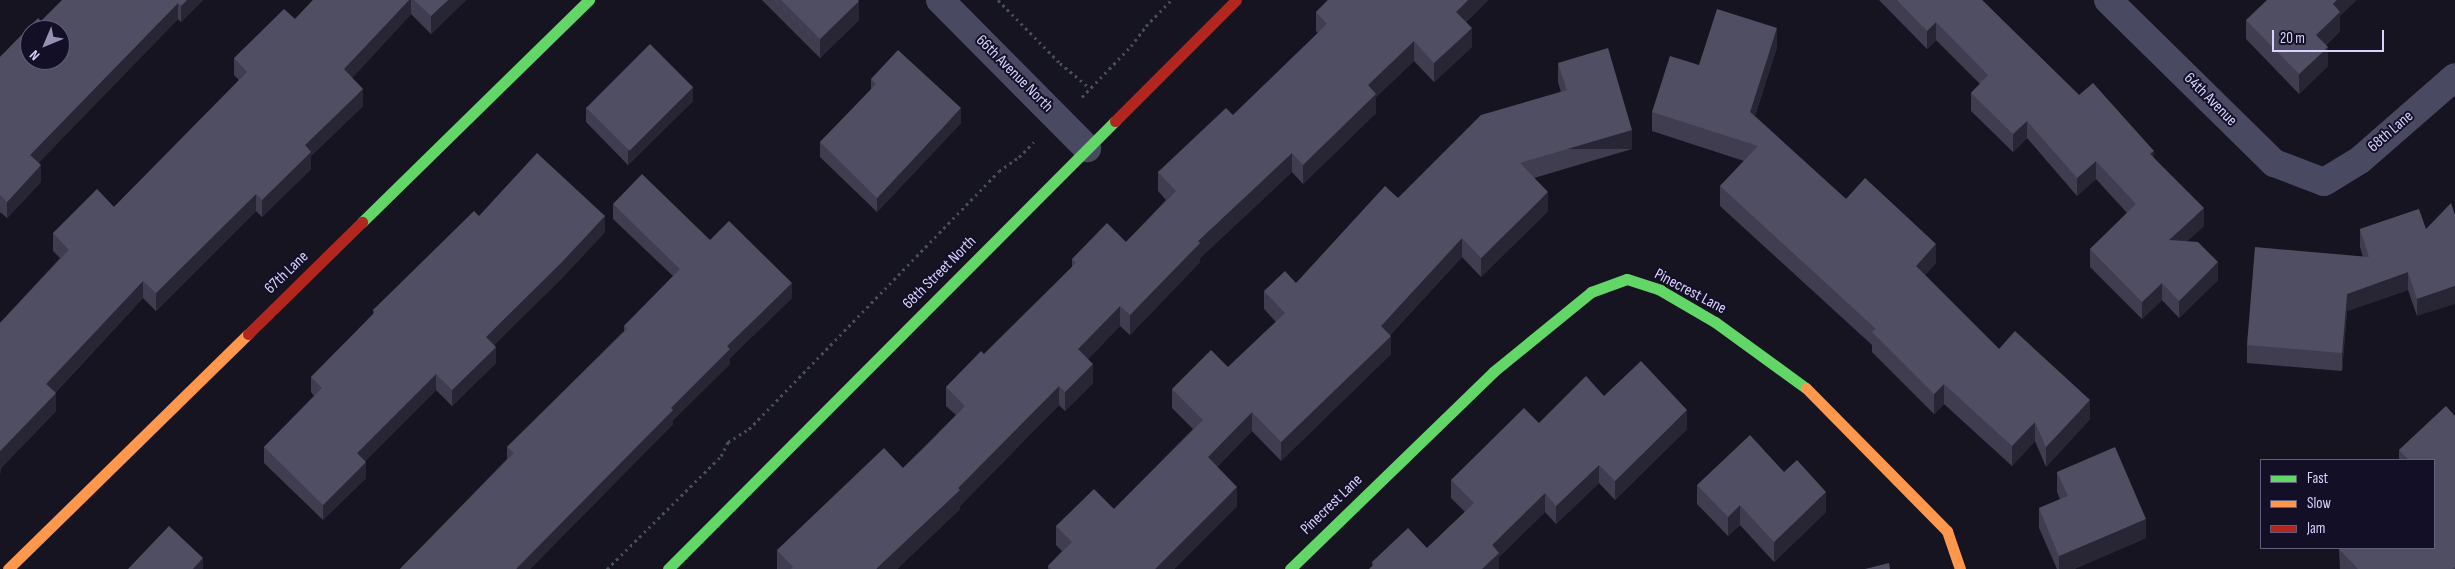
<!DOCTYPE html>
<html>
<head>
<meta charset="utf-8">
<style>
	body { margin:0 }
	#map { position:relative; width:2455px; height:569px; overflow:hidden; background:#161421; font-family:"Sofia Sans Condensed",sans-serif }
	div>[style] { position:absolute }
	.path>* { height:3px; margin-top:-1.5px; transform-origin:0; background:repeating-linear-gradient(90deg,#44505f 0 2.5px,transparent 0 6.5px) }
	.street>* { height:28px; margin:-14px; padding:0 14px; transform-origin:14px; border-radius:14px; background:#4a4962 }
	.fast>* { height:11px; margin:-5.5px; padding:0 5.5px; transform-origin:5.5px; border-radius:5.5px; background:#63d668 }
	.slow>* { height:11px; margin:-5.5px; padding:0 5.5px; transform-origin:5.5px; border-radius:5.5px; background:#ff974d }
	.jam>* { height:11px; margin:-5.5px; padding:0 5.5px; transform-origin:5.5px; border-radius:5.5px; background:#b3261e }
	.wall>* { inset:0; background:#403d50 }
	.shaded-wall>* { inset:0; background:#282635; transform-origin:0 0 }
	.building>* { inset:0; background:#504e63; transform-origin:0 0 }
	span { translate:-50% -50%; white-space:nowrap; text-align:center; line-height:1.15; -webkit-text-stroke:4px #130f26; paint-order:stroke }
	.street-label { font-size:16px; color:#d9d4ff }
	.legend { position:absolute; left:2260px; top:459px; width:175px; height:90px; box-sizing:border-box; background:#130f26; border:1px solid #625e7d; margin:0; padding:6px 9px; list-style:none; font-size:15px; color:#d9d4ff }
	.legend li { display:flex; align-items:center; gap:10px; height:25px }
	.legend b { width:25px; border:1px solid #625e7d }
	.north { position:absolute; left:20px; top:20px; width:50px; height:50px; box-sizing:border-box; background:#130f26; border:1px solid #625e7d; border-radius:50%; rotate:225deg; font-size:14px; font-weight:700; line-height:20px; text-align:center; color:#d9d4ff }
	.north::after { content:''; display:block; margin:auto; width:18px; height:22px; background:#9591b1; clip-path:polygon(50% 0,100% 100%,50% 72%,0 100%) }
	.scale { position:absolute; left:2272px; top:30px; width:112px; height:22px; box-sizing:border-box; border:2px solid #d9d4ff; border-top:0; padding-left:6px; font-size:15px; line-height:18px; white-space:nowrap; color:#d9d4ff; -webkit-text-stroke:4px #130f26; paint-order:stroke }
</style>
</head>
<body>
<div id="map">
	<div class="path">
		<div style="left:998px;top:0;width:88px;rotate:45.5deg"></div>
		<div style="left:1060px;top:63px;width:39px;rotate:40deg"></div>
		<div style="left:1082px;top:97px;width:71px;rotate:-46.1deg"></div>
		<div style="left:1131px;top:46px;width:25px;rotate:-53deg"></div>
		<div style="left:1146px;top:26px;width:36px;rotate:-46deg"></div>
		<div style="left:607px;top:569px;width:161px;rotate:-44.7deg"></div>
		<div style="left:721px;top:456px;width:16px;rotate:-63deg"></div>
		<div style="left:728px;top:442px;width:25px;rotate:-32deg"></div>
		<div style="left:749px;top:429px;width:359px;rotate:-45.9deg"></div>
		<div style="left:999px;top:171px;width:24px;rotate:-35deg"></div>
		<div style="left:1019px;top:157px;width:21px;rotate:-45deg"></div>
	</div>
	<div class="street">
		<div style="left:940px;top:0;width:209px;rotate:45.2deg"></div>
		<div style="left:2108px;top:0;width:233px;rotate:44.5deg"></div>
		<div style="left:2274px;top:163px;width:53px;rotate:20.8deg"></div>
		<div style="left:2324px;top:182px;width:42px;rotate:-31.4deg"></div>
		<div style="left:2360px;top:160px;width:126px;rotate:-41.1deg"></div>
	</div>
	<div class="fast">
		<div style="left:362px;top:222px;width:318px;rotate:-44.4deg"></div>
		<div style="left:668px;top:569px;width:633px;rotate:-45.06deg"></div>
		<div style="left:1290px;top:569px;width:283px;rotate:-44.1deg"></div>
		<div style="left:1493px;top:372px;width:127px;rotate:-39.2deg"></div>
		<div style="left:1591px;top:292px;width:38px;rotate:-20deg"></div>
		<div style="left:1627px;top:279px;width:35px;rotate:18deg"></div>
		<div style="left:1660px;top:290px;width:64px;rotate:30.2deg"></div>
		<div style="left:1715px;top:322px;width:112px;rotate:36deg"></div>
	</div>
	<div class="slow">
		<div style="left:1806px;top:388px;width:201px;rotate:45.4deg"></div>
		<div style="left:1947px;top:531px;width:40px;rotate:71.1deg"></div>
		<div style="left:8px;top:569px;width:336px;rotate:-44.4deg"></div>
	</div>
	<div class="jam">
		<div style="left:1115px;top:121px;width:171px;rotate:-45deg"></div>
		<div style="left:248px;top:334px;width:160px;rotate:-44.5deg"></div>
	</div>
	<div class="wall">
		<div style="clip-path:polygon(203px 0,181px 22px,178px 19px,38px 163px,41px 182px,7px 218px,0 212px,0 57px,41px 21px)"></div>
		<div style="clip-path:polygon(313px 0,466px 0,431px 34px,411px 14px,352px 78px,363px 106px,311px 156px,311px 169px,262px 217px,256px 211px,156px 311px,143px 298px,55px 393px,56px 411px,1px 468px,0 474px,0 323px,60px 258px,53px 251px,53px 233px,114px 207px,239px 80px,234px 75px,234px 58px,295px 19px)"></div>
		<div style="clip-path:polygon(762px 0,858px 0,859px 20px,820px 58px)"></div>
		<div style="clip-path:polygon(1328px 0,1488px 0,1466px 22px,1472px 47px,1434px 82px,1414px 61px,1376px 97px,1376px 113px,1303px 184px,1292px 172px,1200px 258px,1200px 262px,1130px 335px,1120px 326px,1088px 359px,1093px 383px,1065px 411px,1059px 405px,960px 506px,960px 509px,897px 569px,777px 569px,777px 550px,903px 468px,956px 415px,946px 406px,946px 387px,984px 354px,1072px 267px,1072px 259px,1126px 242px,1166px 200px,1158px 191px,1158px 172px,1233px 115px,1318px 33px,1316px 31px,1316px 12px)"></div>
		<div style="clip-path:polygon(1879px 0,1982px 0,2079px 95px,2154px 158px,2204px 226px,2187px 241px,2218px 280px,2179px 318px,2162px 300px,2142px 319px,2090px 267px,2090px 249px,2127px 213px,2096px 179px,2077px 196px,2027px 138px,2013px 152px,1971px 111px,1971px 93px,1980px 84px,1936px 40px,1927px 49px)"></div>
		<div style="clip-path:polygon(2340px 16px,2340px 31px,2326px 45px,2328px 66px,2299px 94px,2246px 39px,2246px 20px)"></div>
		<div style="clip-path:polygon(1777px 47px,1755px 116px,1846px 199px,1936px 263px,1925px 275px,1999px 349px,2090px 419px,2046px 467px,2035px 441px,2012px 466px,1944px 404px,1934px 414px,1872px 352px,1872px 345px,1720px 206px,1720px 186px,1744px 161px,1652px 131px,1652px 112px,1699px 65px)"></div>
		<div style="clip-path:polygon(1558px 63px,1632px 149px,1534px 178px,1548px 211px,1481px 277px,1462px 257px,1390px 335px,1391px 354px,1281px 461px,1252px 431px,1217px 467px,1237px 506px,1174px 569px,1048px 569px,1048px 566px,1062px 551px,1056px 545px,1056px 526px,1114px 509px,1193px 429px,1172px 408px,1172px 389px,1228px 367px,1276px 322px,1264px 309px,1264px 291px,1296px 283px,1398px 198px,1561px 92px,1558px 82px)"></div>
		<div style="clip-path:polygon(871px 79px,961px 123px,877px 212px,820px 157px,820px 142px,871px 90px)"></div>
		<div style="clip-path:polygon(693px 101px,628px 165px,586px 122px,586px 107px)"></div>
		<div style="clip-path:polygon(613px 204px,710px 240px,792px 298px,730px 358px,730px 364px,673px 420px,673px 424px,530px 569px,400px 569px,507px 459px,507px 447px,624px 331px,624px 326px,673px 276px,613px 219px)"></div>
		<div style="clip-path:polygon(2419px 209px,2417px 316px,2408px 290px,2347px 311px,2342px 371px,2247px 363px,2247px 345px,2363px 257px,2360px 247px,2360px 229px)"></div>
		<div style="clip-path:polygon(479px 216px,605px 232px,562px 278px,494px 345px,496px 363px,452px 406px,436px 390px,365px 461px,366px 478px,323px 520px,264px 463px,264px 447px,314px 396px,311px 392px,311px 377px,373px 315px,373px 310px)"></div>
		<div style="clip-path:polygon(1604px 396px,1687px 429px,1615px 500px,1599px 483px,1556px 524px,1545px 512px,1499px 557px,1499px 569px,1372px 565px,1372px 562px,1427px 548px,1465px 512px,1451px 498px,1451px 480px,1539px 423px)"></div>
		<div style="clip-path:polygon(2446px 406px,2455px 569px,2340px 569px,2339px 549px,2434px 460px,2399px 460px,2399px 450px)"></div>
		<div style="clip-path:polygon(1784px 472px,1826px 512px,1774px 562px,1740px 525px,1728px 536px,1697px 504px,1697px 485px)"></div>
		<div style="clip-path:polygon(2057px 472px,2146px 538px,2074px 569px,2057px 569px,2039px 528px,2039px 508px,2060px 499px,2057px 492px)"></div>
	</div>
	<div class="shaded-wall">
		<div style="clip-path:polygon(187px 0,203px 0,181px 22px,181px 6px)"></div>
		<div style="clip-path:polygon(409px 0,411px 0,411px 14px,344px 87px,344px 69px)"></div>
		<div style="clip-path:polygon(448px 0,466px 0,431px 34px,431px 16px)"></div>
		<div style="clip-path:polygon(1468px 0,1488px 0,1456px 31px,1456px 12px)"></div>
		<div style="clip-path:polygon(2337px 0,2357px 0,2340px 16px,2340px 31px,2316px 54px,2316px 35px,2333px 4px)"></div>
		<div style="clip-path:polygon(859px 1px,859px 20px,820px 58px,820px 39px)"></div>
		<div style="clip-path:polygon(178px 3px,178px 19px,30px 172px,30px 155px)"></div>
		<div style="clip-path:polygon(1936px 22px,1936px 40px,1927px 49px,1927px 31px)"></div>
		<div style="clip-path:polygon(1472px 28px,1472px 47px,1434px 82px,1434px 63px)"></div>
		<div style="clip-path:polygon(1777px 28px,1777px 47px,1750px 131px,1750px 112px)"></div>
		<div style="clip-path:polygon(1414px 41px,1414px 61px,1376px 97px,1376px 113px,1303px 184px,1303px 165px,1368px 85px)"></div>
		<div style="clip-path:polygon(2328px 47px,2328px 66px,2299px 94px,2299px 74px)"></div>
		<div style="clip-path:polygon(693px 87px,693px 101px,628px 165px,628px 150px)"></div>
		<div style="clip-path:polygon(363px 89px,363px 106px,311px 156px,311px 169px,262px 217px,262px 200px,305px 145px)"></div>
		<div style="clip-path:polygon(961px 108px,961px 123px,877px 212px,877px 198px)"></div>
		<div style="clip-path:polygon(2027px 121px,2027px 138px,2013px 152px,2013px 134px)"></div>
		<div style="left:1632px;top:130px;width:19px;height:117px;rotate:90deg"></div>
		<div style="clip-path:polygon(2154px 151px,2154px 169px,2150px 154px)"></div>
		<div style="clip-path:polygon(1292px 153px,1292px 172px,1200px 258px,1200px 262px,1130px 335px,1130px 315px,1198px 241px)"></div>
		<div style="clip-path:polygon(2096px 161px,2096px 179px,2077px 196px,2077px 178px)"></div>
		<div style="clip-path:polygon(41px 165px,41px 182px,7px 218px,7px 202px)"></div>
		<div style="clip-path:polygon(1548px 192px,1548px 211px,1481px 277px,1481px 258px)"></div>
		<div style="clip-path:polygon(256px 194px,256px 211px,156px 311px,156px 293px)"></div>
		<div style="clip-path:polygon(2204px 208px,2204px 226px,2169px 258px,2169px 240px)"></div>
		<div style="clip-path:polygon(605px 216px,605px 232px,562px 278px,486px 353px,486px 337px)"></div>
		<div style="clip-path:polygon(1462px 238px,1462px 257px,1381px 344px,1381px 326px)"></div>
		<div style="clip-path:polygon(1936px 244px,1936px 263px,1916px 285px,1916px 266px)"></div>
		<div style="clip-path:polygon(2218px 262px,2218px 280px,2179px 318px,2179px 301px)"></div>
		<div style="clip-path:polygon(2408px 272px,2408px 290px,2347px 311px,2342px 371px,2342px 353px,2347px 294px)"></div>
		<div style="clip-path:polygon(143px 281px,143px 298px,46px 402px,46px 384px)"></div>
		<div style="clip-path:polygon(792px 283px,792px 298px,730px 358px,730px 364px,673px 420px,673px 424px,530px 569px,516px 569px,727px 346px)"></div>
		<div style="clip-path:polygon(2162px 283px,2162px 300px,2142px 319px,2142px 302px)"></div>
		<div style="clip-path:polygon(2455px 286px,2455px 304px,2417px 316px,2417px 299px)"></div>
		<div style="clip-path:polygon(1120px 306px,1120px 326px,1078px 369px,1078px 349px)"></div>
		<div style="clip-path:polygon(1391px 336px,1391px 354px,1281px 461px,1281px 442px)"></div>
		<div style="clip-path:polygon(496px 347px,496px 363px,452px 406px,452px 390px)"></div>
		<div style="clip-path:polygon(1093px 364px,1093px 383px,1065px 411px,1065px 392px)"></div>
		<div style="clip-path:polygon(436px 374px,436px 390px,357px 469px,357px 453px)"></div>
		<div style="clip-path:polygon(1944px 384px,1944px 404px,1934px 414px,1934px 394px)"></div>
		<div style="clip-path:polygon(1059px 386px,1059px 405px,960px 506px,960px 509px,897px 569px,876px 569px,958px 488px)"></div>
		<div style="clip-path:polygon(56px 393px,56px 411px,1px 468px,0 474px,0 451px)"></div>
		<div style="clip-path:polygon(2090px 400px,2090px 419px,2046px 467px,2046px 447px)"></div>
		<div style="clip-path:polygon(1687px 410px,1687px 429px,1615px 500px,1615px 481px)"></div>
		<div style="clip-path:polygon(1252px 412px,1252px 431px,1208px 476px,1208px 457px)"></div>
		<div style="clip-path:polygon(2035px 422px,2035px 441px,2012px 466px,2012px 446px)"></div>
		<div style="clip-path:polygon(366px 462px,366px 478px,323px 520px,323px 505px)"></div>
		<div style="clip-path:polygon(1599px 465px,1599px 483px,1556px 524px,1556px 506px)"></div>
		<div style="clip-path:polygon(1237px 487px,1237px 506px,1174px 569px,1155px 569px)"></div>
		<div style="clip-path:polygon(1826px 492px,1826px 512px,1774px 562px,1774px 542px)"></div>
		<div style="clip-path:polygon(1545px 493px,1545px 512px,1499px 557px,1499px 569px,1482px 569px,1492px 545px)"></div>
		<div style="clip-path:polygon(1740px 505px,1740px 525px,1728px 536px,1728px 517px)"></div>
		<div style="clip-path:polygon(2146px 519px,2146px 538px,2074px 569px,2059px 569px,2059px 556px)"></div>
		<div style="clip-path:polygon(203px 558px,203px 569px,193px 569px)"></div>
	</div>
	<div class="building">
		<div style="clip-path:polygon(evenodd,62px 0,187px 0,181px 6px,178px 3px,30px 155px,41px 165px,7px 202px,0 195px,0 57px,38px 18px,41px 21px,62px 0,30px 30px,60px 30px,60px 60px,30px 60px,30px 30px)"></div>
		<div style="clip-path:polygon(313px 0,409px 0,344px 69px,363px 89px,305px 145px,311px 152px,262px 200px,256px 194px,156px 293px,143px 281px,46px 384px,56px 393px,0 451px,0 323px,69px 250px,53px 233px,97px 189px,114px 207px,247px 72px,234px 58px,284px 9px,295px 19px)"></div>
		<div style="clip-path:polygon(414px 0,448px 0,431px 16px)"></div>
		<div style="clip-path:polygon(781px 0,858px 0,859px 1px,820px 39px)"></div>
		<div style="clip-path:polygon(1328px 0,1468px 0,1456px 12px,1472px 28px,1434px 63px,1414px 41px,1368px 85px,1376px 94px,1303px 165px,1292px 153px,1198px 241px,1200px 243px,1130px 315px,1120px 306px,1078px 349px,1093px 364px,1065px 392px,1059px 386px,958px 488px,960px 490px,876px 569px,791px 569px,793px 567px,777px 550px,884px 448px,903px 468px,925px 447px,965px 406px,946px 387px,981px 351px,984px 354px,1076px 263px,1072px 259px,1107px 223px,1126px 242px,1176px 191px,1158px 172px,1226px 108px,1233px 115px,1327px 24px,1316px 12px)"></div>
		<div style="clip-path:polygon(1897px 0,1982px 0,2079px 95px,2093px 83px,2154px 151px,2150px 154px,2204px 208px,2169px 240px,2198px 242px,2218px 262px,2179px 301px,2162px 283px,2142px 302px,2090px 249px,2136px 204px,2096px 161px,2077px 178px,2027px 121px,2013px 134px,1971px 93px,1988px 75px,1936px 22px,1927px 31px)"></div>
		<div style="clip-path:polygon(2267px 0,2337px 0,2333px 4px,2340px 12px,2316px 35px,2328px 47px,2299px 74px,2246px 20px)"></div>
		<div style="clip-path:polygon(1717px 9px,1777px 28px,1750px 112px,1846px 199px,1865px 178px,1936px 244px,1916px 266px,1999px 349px,2015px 331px,2090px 400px,2046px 447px,2035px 422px,2012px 446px,1944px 384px,1934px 394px,1872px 332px,1876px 329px,1720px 186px,1758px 146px,1652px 112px,1670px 56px,1699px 65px)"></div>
		<div style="left:650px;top:44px;width:61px;height:90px;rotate:45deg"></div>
		<div style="clip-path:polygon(1608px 48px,1632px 130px,1520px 163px,1548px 192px,1481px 258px,1462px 238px,1381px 326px,1391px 336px,1281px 442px,1252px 412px,1208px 457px,1237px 487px,1155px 569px,1051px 569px,1048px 566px,1072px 542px,1056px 526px,1094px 489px,1114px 509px,1203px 420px,1172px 389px,1211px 350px,1228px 367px,1285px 313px,1264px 291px,1285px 271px,1296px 283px,1385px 186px,1398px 198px,1481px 115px,1567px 90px,1558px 63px)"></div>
		<div style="clip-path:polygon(898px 50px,961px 108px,877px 198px,820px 142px,876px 84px,871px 79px)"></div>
		<div style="clip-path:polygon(537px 153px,605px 216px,562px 262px,486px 337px,496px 347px,452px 390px,436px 374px,357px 453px,366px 462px,323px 505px,264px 447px,322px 388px,311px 377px,375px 312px,373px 310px,474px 211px,479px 216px)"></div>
		<div style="clip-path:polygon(642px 174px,710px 240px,729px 221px,792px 283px,727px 346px,730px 349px,671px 408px,673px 410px,516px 569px,400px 569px,514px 453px,507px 447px,627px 329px,624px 326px,680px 269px,613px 204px)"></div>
		<div style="clip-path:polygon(2451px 203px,2455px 215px,2455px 286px,2417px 299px,2408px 272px,2347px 294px,2342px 353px,2247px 345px,2255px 247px,2369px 257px,2360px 229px,2419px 209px,2426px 229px)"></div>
		<div style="clip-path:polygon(1641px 361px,1687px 410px,1615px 481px,1599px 465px,1556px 506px,1545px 493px,1492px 545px,1499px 553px,1482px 569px,1369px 569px,1374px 564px,1372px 562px,1408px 528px,1427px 548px,1474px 503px,1451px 480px,1524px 408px,1539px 423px,1586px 376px,1604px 396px)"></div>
		<div style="clip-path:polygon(2446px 406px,2455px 416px,2455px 567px,2452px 569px,2358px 569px,2339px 549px,2341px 548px,2434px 548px,2434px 460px,2409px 460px,2399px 450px)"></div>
		<div style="clip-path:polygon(1750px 435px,1784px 472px,1797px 460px,1826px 492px,1774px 542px,1740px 505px,1728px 517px,1697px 485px)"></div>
		<div style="clip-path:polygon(2115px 447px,2146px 519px,2059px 556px,2039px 508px,2068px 496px,2057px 472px)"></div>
		<div style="clip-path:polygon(169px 526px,203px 558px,193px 569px,128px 569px)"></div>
		<div style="clip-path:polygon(1889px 563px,1890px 569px,1865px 569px)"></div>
	</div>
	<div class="street-label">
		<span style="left:1014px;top:74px;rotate:45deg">66th Avenue North</span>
		<span style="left:2210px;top:100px;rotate:45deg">64th Avenue</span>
		<span style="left:2391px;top:132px;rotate:-41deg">68th Lane</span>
		<span style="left:287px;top:273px;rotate:-44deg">67th Lane</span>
		<span style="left:940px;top:273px;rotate:-45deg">68th Street North</span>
		<span style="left:1690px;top:292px;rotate:28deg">Pinecrest Lane</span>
		<span style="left:1332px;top:505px;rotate:-44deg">Pinecrest Lane</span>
	</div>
	<ul class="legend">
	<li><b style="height:6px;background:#63d668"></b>Fast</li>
	<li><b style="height:6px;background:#ff974d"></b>Slow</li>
	<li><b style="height:6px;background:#b3261e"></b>Jam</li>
	</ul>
	<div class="north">N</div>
	<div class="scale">20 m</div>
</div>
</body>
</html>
